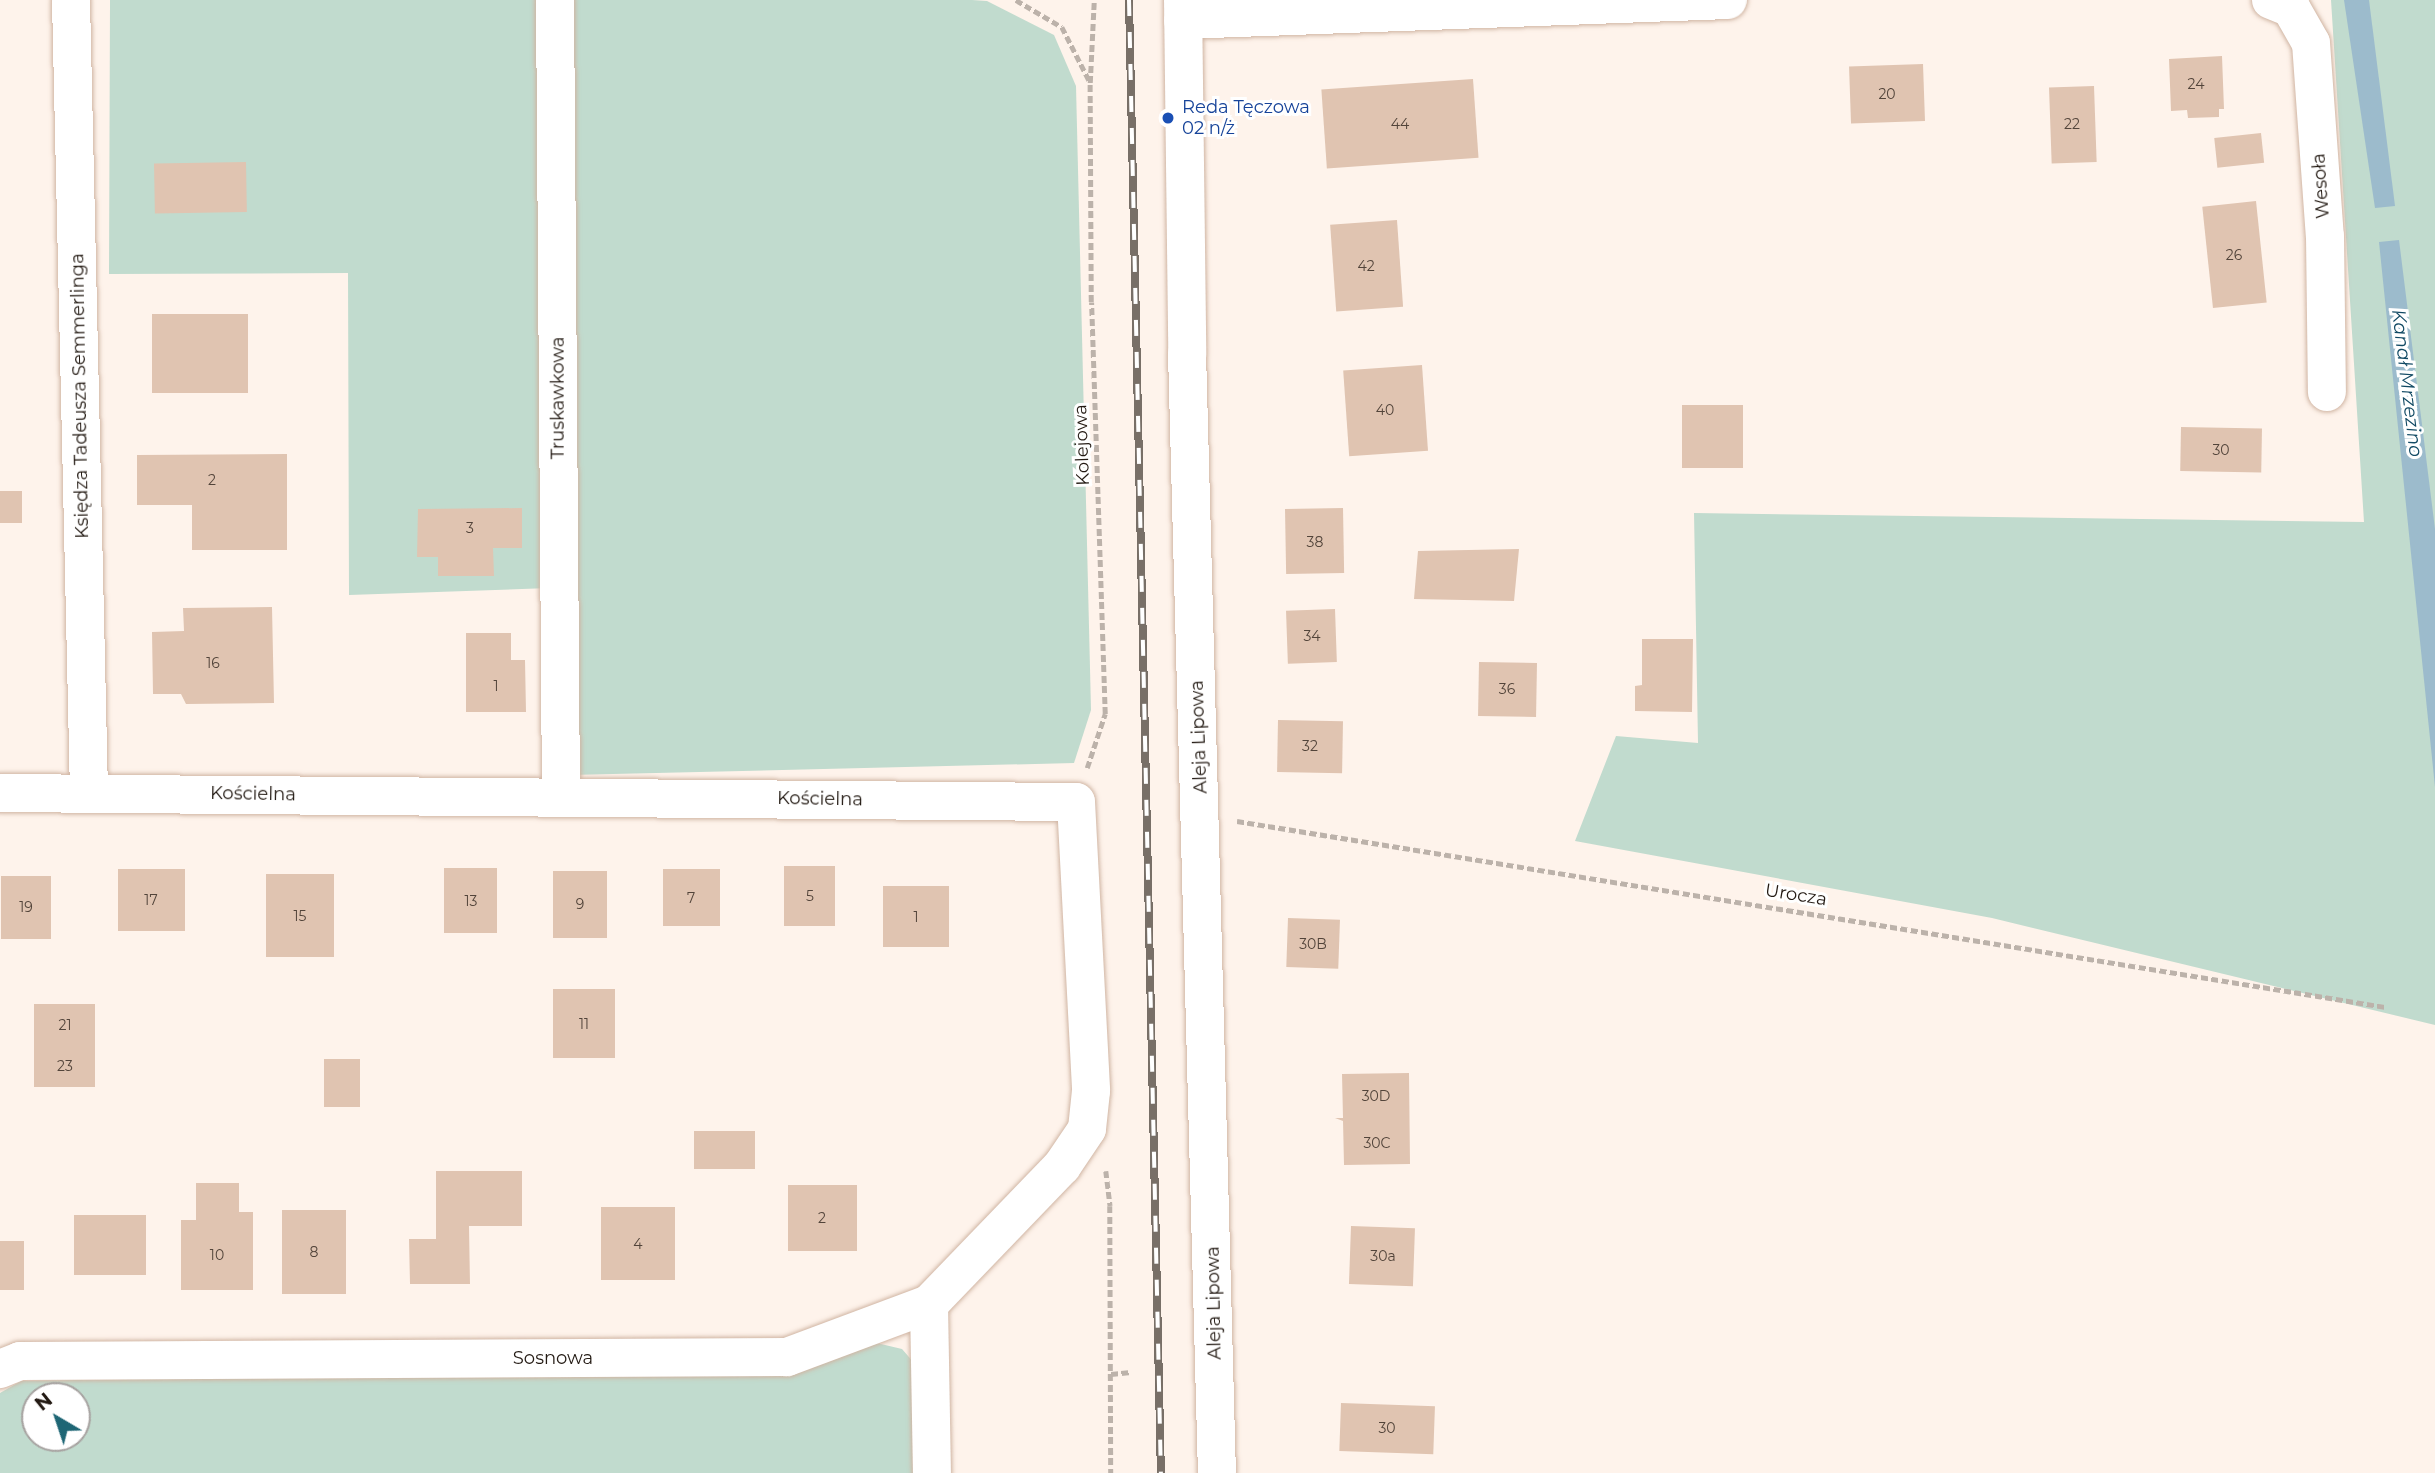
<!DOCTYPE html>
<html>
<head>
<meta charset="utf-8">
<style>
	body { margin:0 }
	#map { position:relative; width:2435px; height:1473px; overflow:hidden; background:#fef3eb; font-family:Montserrat,sans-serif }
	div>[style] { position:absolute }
	.green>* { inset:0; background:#c1dbce }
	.water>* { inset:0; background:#9cbbcc }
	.building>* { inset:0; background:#e0c4b1; transform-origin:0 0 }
	.path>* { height:4.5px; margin-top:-2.25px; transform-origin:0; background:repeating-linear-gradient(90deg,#bcb2aa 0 7px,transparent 0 10.5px) }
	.roads { filter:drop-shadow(0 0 2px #d0b5a3) drop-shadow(0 0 2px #d0b5a3) }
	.minor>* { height:38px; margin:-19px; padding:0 19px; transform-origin:19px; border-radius:19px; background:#fff }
	.rail>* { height:8px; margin-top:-4px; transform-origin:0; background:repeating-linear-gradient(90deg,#fff 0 16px,#786f67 0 32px); box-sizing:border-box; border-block:2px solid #786f67 }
	.dots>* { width:19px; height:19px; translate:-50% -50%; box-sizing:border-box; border:4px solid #fff; border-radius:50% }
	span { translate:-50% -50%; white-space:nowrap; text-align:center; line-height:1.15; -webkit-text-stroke:6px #fff; paint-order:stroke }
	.number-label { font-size:14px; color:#52443a }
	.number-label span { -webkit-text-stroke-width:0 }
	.transit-label { font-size:18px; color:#164399 }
	.left { translate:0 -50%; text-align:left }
	.street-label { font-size:18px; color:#231a13 }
	.water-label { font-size:19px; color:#124a64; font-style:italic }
	.north { position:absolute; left:21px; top:1382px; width:70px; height:70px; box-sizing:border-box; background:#fff; border:2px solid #a7a3a1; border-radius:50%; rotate:321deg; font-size:19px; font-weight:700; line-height:28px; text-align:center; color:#231a13 }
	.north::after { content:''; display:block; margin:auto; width:24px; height:32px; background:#1e6675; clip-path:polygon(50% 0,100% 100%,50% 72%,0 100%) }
</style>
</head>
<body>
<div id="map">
	<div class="green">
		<div style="clip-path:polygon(110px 0,540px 0,550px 588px,349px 595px,348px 273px,109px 274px)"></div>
		<div style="clip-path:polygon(573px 0,972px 0,987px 1px,1054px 35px,1076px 86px,1091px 710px,1074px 763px,570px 775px)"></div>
		<div style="clip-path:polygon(2331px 0,2435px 0,2435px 1025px,1992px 918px,1575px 841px,1616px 736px,1698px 743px,1694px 513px,2364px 522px)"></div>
		<div style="clip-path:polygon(evenodd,864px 1340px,902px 1349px,922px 1372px,922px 1473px,0 1473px,0 1393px,21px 1381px,791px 1367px,864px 1340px,35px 1396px,77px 1396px,77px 1438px,35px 1438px,35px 1396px)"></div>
	</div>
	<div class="water">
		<div style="clip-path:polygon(2344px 0,2369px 0,2395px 206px,2375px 208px)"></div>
		<div style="clip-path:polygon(2399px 240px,2435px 529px,2435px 787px,2379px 242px)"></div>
	</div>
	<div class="building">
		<div style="clip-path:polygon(2222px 56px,2224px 109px,2219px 109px,2219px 117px,2188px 118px,2187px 110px,2171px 111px,2169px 59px)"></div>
		<div style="left:1923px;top:64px;width:57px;height:74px;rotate:88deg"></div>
		<div style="left:1473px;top:79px;width:79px;height:152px;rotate:86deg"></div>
		<div style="left:2094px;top:86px;width:76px;height:45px;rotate:88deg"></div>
		<div style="left:2261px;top:133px;width:30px;height:47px;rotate:84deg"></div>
		<div style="left:246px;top:162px;width:50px;height:92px;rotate:89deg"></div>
		<div style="left:2256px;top:201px;width:102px;height:54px;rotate:84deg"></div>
		<div style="left:1397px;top:220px;width:87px;height:67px;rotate:86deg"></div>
		<div style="left:248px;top:314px;width:79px;height:96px;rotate:90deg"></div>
		<div style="left:1422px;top:365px;width:86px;height:79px;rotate:86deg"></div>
		<div style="left:1682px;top:405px;width:61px;height:63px"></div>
		<div style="left:2181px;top:427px;width:81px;height:44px;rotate:1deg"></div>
		<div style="clip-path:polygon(287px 454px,287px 550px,192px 550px,192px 505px,137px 505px,137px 455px)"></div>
		<div style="left:0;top:491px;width:22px;height:32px"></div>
		<div style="clip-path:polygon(522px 508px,522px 548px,493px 548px,494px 576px,438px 576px,438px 557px,417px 557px,418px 509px)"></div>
		<div style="left:1343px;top:508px;width:65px;height:58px;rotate:89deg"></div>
		<div style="clip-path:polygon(1519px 549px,1514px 601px,1414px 599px,1418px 551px)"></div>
		<div style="clip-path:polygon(272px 607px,274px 703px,186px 704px,181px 694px,153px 694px,152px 632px,184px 631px,183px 608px)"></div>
		<div style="left:1335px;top:609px;width:53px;height:49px;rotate:88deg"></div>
		<div style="clip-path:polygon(466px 633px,511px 633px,511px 660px,525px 660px,526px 712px,466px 712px)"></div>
		<div style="clip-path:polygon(1642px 639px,1693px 639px,1692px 712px,1635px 711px,1635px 686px,1642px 685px)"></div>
		<div style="left:1479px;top:662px;width:58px;height:54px;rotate:1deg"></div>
		<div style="left:1278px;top:720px;width:65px;height:52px;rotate:1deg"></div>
		<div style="left:784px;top:866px;width:51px;height:60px"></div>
		<div style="left:444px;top:868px;width:53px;height:65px"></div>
		<div style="left:118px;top:869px;width:67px;height:62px"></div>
		<div style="left:663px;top:869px;width:57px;height:57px"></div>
		<div style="left:553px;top:871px;width:54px;height:67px"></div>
		<div style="left:266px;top:874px;width:68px;height:83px"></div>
		<div style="left:1px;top:876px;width:50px;height:63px"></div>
		<div style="left:883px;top:886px;width:66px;height:61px"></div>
		<div style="left:1288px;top:918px;width:52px;height:49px;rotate:2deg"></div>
		<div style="left:615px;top:989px;width:69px;height:62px;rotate:90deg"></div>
		<div style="left:34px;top:1004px;width:61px;height:83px"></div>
		<div style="left:324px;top:1059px;width:36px;height:48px"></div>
		<div style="clip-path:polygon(1409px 1073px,1410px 1164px,1344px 1165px,1343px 1121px,1335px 1118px,1343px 1118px,1342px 1074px)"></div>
		<div style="left:755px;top:1131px;width:38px;height:61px;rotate:90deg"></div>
		<div style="clip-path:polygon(436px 1171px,522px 1171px,522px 1226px,469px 1226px,470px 1284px,410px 1284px,409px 1239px,436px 1239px)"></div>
		<div style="clip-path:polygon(196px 1183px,239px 1183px,239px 1212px,253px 1212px,253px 1290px,181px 1290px,181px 1220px,196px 1220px)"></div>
		<div style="left:857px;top:1185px;width:66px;height:69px;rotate:90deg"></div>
		<div style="left:601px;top:1207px;width:74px;height:73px"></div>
		<div style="left:282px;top:1210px;width:64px;height:84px"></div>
		<div style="left:74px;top:1215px;width:72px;height:60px"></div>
		<div style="left:1351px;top:1226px;width:64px;height:58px;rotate:2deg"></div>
		<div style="left:0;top:1241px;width:24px;height:49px"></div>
		<div style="left:1341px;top:1403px;width:94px;height:48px;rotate:2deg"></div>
	</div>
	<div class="path">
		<div style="left:1016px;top:0;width:53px;rotate:30.4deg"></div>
		<div style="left:1062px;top:27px;width:62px;rotate:63deg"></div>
		<div style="left:1087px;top:768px;width:57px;rotate:-71.6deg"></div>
		<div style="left:1105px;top:714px;width:412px;rotate:-91.9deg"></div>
		<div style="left:1091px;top:302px;width:219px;rotate:-90.3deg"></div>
		<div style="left:1090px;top:83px;width:83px;rotate:-87.2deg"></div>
		<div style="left:1237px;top:821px;width:1164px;rotate:9.2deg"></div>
		<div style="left:1106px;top:1171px;width:35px;rotate:83deg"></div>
		<div style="left:1110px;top:1206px;width:267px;rotate:89.8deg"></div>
		<div style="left:1111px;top:1374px;width:20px;rotate:-6deg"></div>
	</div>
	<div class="roads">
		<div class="minor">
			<div style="left:71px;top:0;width:793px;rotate:88.7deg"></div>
			<div style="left:555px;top:0;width:797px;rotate:89.57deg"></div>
			<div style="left:1183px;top:0;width:352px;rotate:89.3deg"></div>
			<div style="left:1187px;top:352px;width:1121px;rotate:88.47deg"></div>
			<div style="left:2271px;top:0;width:22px;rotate:22deg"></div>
			<div style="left:2291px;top:8px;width:40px;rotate:60.3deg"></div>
			<div style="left:2311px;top:43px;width:194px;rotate:85.9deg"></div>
			<div style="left:2325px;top:236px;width:156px;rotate:89.3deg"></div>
			<div style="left:1183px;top:20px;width:545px;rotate:-2.1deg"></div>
			<div style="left:0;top:793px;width:1076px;rotate:0.48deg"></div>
			<div style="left:1076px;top:802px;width:289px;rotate:87deg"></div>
			<div style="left:1091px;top:1091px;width:38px;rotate:96deg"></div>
			<div style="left:1087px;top:1129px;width:45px;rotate:124deg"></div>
			<div style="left:1062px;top:1166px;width:192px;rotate:133.9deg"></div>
			<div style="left:929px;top:1304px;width:152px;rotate:159.5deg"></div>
			<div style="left:787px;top:1357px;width:767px;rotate:179.7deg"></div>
			<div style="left:20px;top:1361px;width:22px;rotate:158deg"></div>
			<div style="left:929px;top:1304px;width:169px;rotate:89deg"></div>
		</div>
	</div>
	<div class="rail">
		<div style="left:1129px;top:0;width:1473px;rotate:88.76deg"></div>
	</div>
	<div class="dots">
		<div style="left:1168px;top:118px;background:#1a4fb4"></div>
	</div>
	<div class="number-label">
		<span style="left:2196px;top:84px">24</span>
		<span style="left:1887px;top:94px">20</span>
		<span style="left:1400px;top:124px">44</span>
		<span style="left:2072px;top:124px">22</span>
		<span style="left:2234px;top:255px">26</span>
		<span style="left:1366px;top:266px">42</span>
		<span style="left:1385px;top:410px">40</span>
		<span style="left:2221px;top:450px">30</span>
		<span style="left:212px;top:480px">2</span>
		<span style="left:470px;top:528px">3</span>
		<span style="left:1315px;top:542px">38</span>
		<span style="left:1312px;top:636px">34</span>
		<span style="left:213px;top:663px">16</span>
		<span style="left:496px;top:686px">1</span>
		<span style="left:1507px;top:689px">36</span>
		<span style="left:1310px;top:746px">32</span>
		<span style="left:810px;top:896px">5</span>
		<span style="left:691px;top:898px">7</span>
		<span style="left:151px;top:900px">17</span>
		<span style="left:471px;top:901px">13</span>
		<span style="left:580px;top:904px">9</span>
		<span style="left:26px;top:907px">19</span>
		<span style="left:300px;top:916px">15</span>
		<span style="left:916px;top:917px">1</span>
		<span style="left:1313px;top:944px">30B</span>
		<span style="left:584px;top:1024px">11</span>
		<span style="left:65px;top:1025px">21</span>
		<span style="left:65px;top:1066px">23</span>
		<span style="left:1376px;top:1096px">30D</span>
		<span style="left:1377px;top:1143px">30C</span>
		<span style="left:822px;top:1218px">2</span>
		<span style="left:638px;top:1244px">4</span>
		<span style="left:314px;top:1252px">8</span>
		<span style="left:217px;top:1255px">10</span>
		<span style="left:1383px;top:1256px">30a</span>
		<span style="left:1387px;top:1428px">30</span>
	</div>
	<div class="transit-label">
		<span class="left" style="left:1182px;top:118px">Reda Tęczowa<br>02 n/ż</span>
	</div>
	<div class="street-label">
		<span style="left:2321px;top:186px;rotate:-94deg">Wesoła</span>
		<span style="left:80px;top:396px;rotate:-91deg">Księdza Tadeusza Semmerlinga</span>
		<span style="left:558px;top:398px;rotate:-90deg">Truskawkowa</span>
		<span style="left:1082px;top:445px;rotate:-92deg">Kolejowa</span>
		<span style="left:1199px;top:737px;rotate:-92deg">Aleja Lipowa</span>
		<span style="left:253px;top:794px;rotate:1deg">Kościelna</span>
		<span style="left:820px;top:799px;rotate:1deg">Kościelna</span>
		<span style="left:1796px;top:895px;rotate:9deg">Urocza</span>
		<span style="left:1214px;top:1303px;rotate:-91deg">Aleja Lipowa</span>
		<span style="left:553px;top:1358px">Sosnowa</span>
	</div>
	<div class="water-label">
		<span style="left:2407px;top:383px;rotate:83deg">Kanał Mrzezino</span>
	</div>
	<div class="north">N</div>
</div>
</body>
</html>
